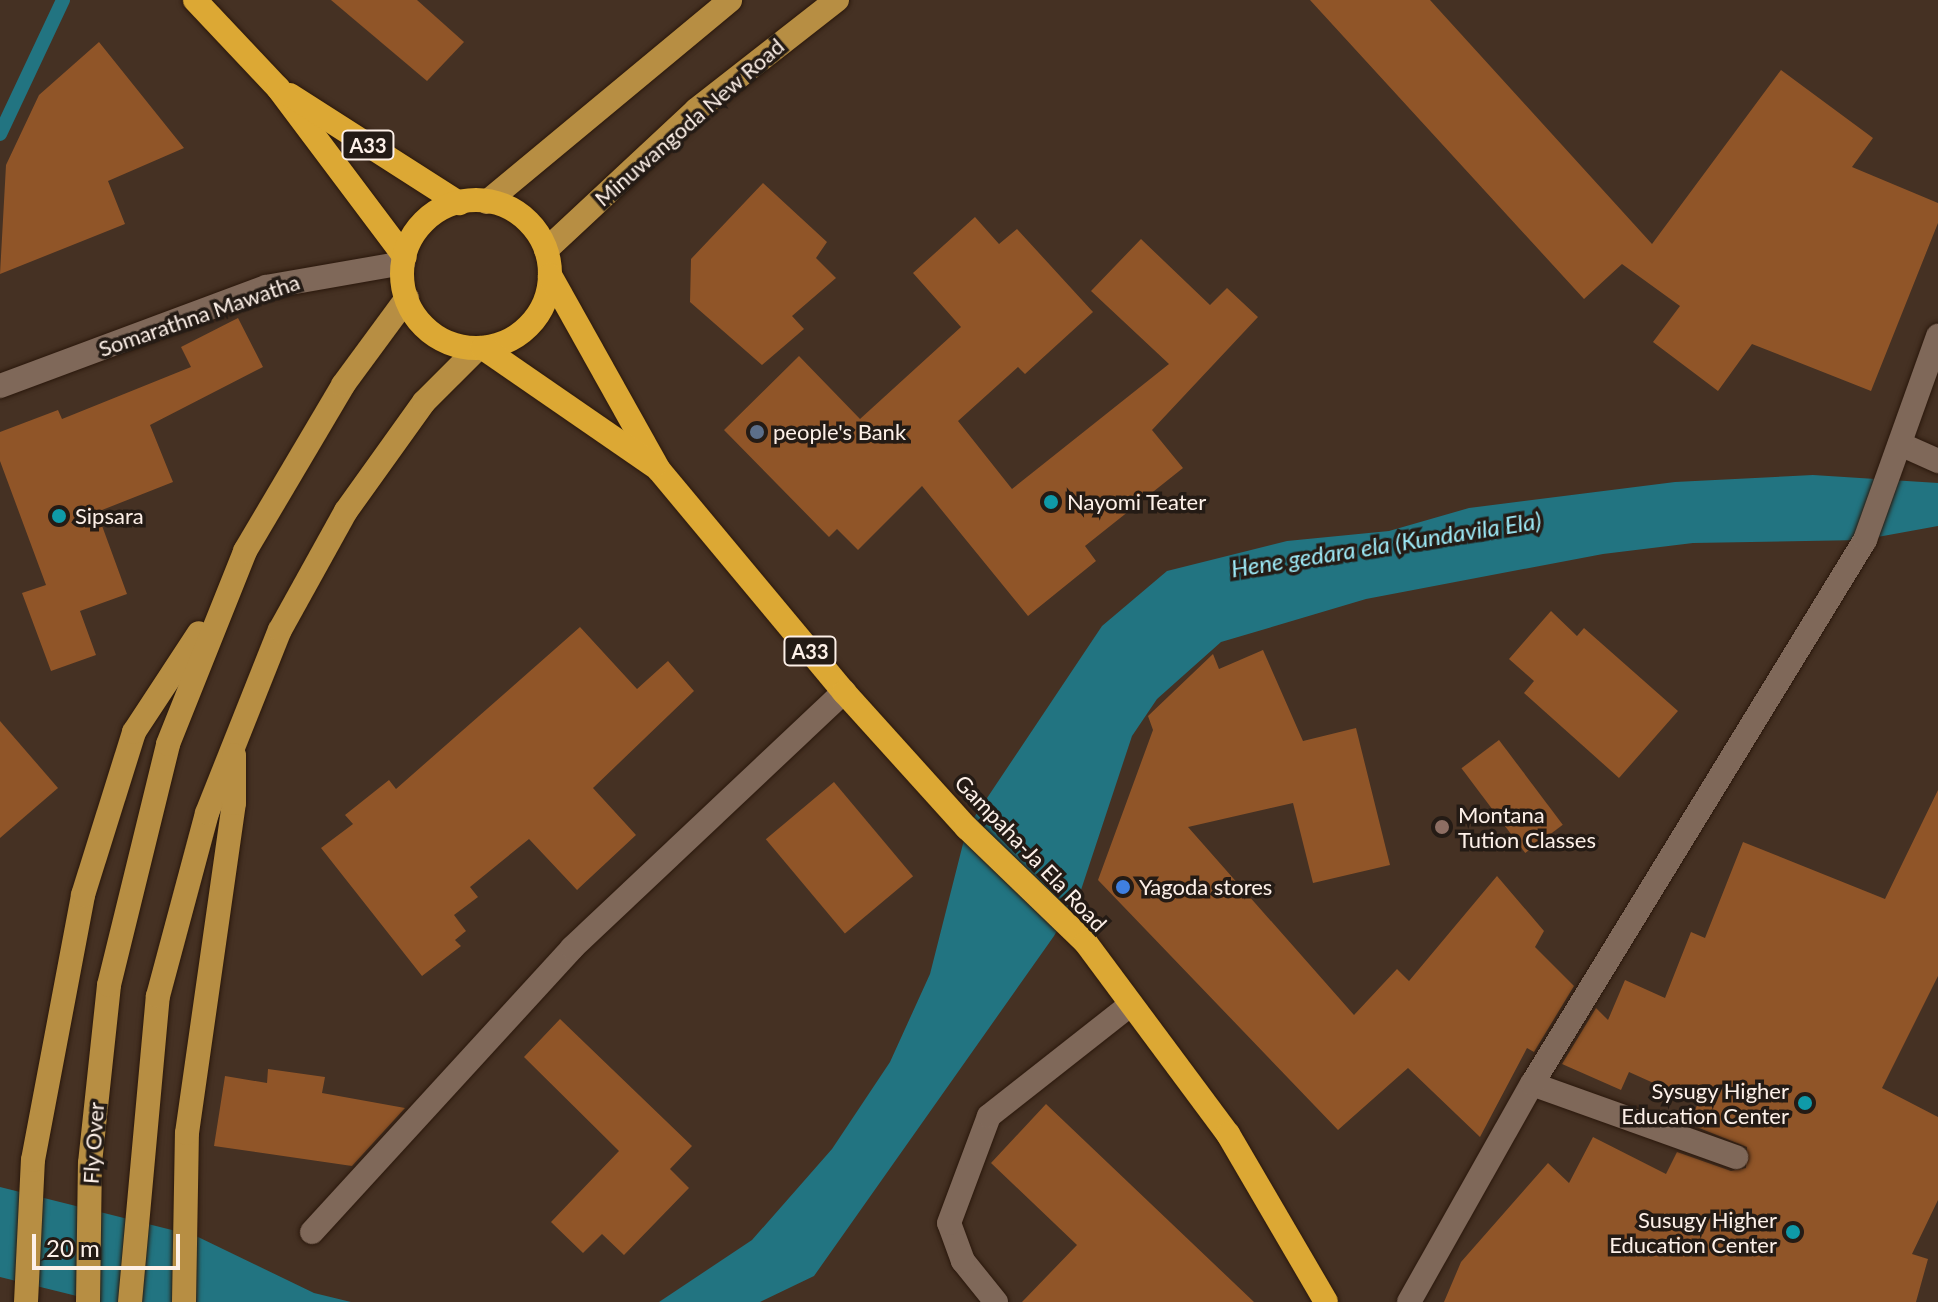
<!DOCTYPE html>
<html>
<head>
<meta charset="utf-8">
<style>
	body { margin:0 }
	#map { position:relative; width:1938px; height:1302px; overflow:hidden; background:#453123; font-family:Lato,sans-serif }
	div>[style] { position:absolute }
	.water>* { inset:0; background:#227481 }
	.stream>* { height:14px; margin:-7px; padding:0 7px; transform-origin:7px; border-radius:7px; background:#227481 }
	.building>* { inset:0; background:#905528; transform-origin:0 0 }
	.roads { filter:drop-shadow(0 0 2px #2a180c) drop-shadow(0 0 2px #2a180c) }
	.lane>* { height:24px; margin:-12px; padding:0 12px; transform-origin:12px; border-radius:12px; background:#7f6859 }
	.street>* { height:24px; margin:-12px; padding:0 12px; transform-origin:12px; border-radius:12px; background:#7f6859 }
	.primary>* { height:24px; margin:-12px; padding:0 12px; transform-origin:12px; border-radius:12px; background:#b78e43 }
	.highway>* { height:24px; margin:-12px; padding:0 12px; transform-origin:12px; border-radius:12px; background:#dca834 }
	.highway>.ring { margin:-12px; padding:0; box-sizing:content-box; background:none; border:24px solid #dca834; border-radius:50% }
	.dots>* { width:22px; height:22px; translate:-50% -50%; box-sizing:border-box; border:4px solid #241b15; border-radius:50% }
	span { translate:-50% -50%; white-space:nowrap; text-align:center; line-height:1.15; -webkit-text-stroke:7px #241b15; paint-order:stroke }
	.shield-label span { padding:2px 6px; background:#241b15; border:2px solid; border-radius:6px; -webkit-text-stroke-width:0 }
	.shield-label { font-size:20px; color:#fdf0e8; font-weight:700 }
	.street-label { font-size:22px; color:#fdf0e8 }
	.poi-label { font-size:22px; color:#fdf0e8 }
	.left { translate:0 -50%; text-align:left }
	.right { translate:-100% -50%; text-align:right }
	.water-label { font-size:24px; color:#9de9f6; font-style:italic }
	.scale { position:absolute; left:32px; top:1234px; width:148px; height:36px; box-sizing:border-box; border:4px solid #fdf0e8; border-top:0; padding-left:10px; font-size:24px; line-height:28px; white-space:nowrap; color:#fdf0e8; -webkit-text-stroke:6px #241b15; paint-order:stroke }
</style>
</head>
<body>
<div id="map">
	<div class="water">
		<div style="clip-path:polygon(1813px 475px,1938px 483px,1938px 526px,1861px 540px,1693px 543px,1603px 554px,1366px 599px,1221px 642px,1157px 699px,1132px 736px,1081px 890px,1054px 936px,814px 1276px,760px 1302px,659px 1302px,752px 1240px,832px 1149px,890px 1062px,930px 974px,967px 828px,1102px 626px,1167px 571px,1287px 541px,1389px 531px,1469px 508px,1675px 482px)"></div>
		<div style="clip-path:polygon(0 1187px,196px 1236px,314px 1293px,351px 1302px,101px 1302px,0 1277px)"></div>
	</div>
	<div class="stream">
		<div style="left:0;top:134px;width:148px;rotate:-64.8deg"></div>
	</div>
	<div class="building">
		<div style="clip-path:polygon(331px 0,417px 0,464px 42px,427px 81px)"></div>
		<div style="clip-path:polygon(1310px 0,1430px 0,1652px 244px,1781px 70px,1873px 138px,1852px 167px,1938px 203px,1938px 223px,1871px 391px,1752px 344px,1718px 391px,1653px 342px,1680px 306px,1622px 264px,1584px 299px)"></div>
		<div style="clip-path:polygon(99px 42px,184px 148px,108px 181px,125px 224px,0 274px,6px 165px,39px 95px)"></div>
		<div style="clip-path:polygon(763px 183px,827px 242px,816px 258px,836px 278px,792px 316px,804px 329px,762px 365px,690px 302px,691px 259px)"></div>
		<div style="clip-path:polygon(975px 217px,999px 244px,1017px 229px,1093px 312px,1025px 374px,1018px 367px,958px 421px,1012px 489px,1169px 364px,1091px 291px,1141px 239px,1210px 305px,1227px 288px,1258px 317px,1152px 430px,1183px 468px,1085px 546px,1096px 561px,1028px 616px,922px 486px,858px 550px,837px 529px,829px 537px,724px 430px,799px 356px,860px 419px,961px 327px,913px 273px)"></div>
		<div style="clip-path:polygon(238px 318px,263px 367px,150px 425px,173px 482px,97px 512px,127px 594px,80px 611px,96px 655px,51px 671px,22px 593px,46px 585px,0 461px,0 432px,58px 410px,62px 419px,191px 367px,181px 347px)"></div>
		<div style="clip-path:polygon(1551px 611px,1577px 636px,1584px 628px,1678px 711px,1619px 778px,1524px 693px,1534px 681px,1509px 659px)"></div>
		<div style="clip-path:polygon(580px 627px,637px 689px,668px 661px,694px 691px,593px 788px,636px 835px,577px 890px,529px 839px,470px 887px,478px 897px,454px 915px,466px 931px,455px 940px,461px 946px,422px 976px,321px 848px,353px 824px,345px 815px,389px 780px,396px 789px)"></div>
		<div style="clip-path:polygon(1263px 650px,1303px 741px,1356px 728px,1390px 865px,1313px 883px,1293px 803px,1188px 827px,1354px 1015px,1397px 969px,1409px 981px,1497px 876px,1544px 931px,1535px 947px,1574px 986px,1534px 1052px,1527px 1048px,1480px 1137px,1408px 1068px,1338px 1130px,1098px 880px,1153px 730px,1148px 716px,1213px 654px,1219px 669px)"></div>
		<div style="clip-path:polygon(0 721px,58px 788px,0 838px)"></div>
		<div style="left:1499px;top:740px;width:106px;height:47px;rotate:53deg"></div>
		<div style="left:834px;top:782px;width:123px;height:89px;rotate:50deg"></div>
		<div style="clip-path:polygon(1938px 790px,1938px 976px,1882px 1088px,1938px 1117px,1938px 1200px,1912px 1254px,1928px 1259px,1916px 1302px,1444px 1302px,1461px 1262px,1548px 1163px,1569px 1183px,1593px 1137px,1666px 1174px,1677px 1152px,1731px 1171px,1746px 1168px,1747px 1147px,1689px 1124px,1698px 1103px,1629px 1072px,1621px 1090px,1562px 1064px,1596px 1008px,1608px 1020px,1625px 980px,1665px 998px,1691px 932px,1705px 938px,1743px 842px,1885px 899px)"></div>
		<div style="clip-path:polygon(560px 1019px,692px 1146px,670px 1169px,689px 1188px,624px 1255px,602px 1234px,583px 1253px,551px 1222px,619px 1151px,524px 1057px)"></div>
		<div style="clip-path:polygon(268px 1069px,325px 1077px,322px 1093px,405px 1108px,352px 1166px,214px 1146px,225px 1076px,267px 1083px)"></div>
		<div style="clip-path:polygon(1046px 1104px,1254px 1302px,1022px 1302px,1077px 1245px,991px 1163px)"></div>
	</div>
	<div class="roads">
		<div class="lane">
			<div style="left:312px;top:1232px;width:385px;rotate:-47.5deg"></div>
			<div style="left:572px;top:948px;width:374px;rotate:-43.3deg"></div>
			<div style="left:996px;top:1302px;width:53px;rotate:-128.8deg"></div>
			<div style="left:963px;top:1261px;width:40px;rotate:-110.2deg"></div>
			<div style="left:949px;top:1223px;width:114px;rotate:-69.5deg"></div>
			<div style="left:989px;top:1116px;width:179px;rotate:-38.2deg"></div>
		</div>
		<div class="street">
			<div style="left:0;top:386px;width:284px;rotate:-20.4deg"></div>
			<div style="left:266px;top:287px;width:139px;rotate:-9.9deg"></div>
			<div style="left:1900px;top:444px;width:42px;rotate:24.1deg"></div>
			<div style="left:1532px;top:1084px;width:217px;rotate:19.7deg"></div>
			<div style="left:1409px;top:1302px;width:250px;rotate:-60.6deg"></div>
			<div style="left:1532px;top:1084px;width:638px;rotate:-58.53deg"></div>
			<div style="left:1865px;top:540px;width:217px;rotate:-70.3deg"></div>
		</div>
		<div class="primary">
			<div style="left:487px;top:202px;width:316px;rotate:-39.7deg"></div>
			<div style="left:546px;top:250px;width:205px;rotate:-43deg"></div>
			<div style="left:696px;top:110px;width:179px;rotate:-38deg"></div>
			<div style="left:26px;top:1302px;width:142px;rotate:-87.2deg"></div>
			<div style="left:33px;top:1160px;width:270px;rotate:-79.3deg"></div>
			<div style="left:83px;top:895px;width:171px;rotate:-72.6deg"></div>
			<div style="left:134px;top:732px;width:118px;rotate:-56.7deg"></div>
			<div style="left:88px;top:1302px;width:139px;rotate:-89.2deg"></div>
			<div style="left:90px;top:1163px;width:179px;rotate:-83.9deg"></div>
			<div style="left:109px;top:985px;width:248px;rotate:-76.2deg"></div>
			<div style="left:168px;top:744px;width:208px;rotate:-68.2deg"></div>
			<div style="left:245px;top:551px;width:193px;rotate:-59.4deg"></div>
			<div style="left:343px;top:385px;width:108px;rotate:-53.7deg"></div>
			<div style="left:130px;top:1302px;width:307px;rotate:-84.8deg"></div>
			<div style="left:158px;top:996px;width:189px;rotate:-75deg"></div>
			<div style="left:207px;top:813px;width:197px;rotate:-68.3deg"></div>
			<div style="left:280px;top:630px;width:136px;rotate:-61deg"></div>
			<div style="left:346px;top:511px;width:134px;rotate:-54.4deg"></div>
			<div style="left:424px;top:402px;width:75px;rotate:-45deg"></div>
			<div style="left:184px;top:1302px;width:169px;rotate:-89deg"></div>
			<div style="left:187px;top:1133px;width:333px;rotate:-81.9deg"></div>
			<div style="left:234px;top:803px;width:48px;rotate:-90deg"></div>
		</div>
		<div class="highway">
			<div style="left:195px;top:0;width:121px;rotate:46.7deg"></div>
			<div style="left:278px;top:88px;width:211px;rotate:53.1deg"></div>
			<div style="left:290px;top:95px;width:201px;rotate:32.6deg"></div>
			<div class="ring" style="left:402px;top:200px;width:124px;height:124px"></div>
			<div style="left:550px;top:275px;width:223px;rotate:60.8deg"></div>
			<div style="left:659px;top:470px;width:289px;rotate:50.2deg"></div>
			<div style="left:844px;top:692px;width:183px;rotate:47.9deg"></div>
			<div style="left:967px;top:828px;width:165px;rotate:44deg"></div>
			<div style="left:1086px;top:943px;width:238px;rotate:53.4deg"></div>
			<div style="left:1228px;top:1134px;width:194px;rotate:59.7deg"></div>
			<div style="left:483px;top:348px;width:208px;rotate:34.6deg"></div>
		</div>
	</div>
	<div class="dots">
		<div style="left:757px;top:432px;background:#5c6f8a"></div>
		<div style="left:1051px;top:502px;background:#0f9aa8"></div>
		<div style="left:59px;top:516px;background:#0f9aa8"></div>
		<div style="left:1442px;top:827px;background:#8d6e63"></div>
		<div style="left:1123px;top:887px;background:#3f7fe0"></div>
		<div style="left:1805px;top:1103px;background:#0f9aa8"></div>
		<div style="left:1793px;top:1232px;background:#0f9aa8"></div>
	</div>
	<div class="shield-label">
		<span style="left:368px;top:145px">A33</span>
		<span style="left:810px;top:651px">A33</span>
	</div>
	<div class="street-label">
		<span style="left:689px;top:122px;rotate:-41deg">Minuwangoda New Road</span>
		<span style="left:199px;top:315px;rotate:-19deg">Somarathna Mawatha</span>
		<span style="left:1031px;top:853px;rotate:46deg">Gampaha-Ja Ela Road</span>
		<span style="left:93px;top:1143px;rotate:-86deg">Fly Over</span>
	</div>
	<div class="poi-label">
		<span class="left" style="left:773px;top:432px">people's Bank</span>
		<span class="left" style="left:1067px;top:502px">Nayomi Teater</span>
		<span class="left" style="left:75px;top:516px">Sipsara</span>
		<span class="left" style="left:1458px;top:827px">Montana<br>Tution Classes</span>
		<span class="left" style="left:1139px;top:887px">Yagoda stores</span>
		<span class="right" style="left:1789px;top:1103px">Sysugy Higher<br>Education Center</span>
		<span class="right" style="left:1777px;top:1232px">Susugy Higher<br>Education Center</span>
	</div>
	<div class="water-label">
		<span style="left:1386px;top:544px;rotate:-9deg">Hene gedara ela (Kundavila Ela)</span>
	</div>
	<div class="scale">20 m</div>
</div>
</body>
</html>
